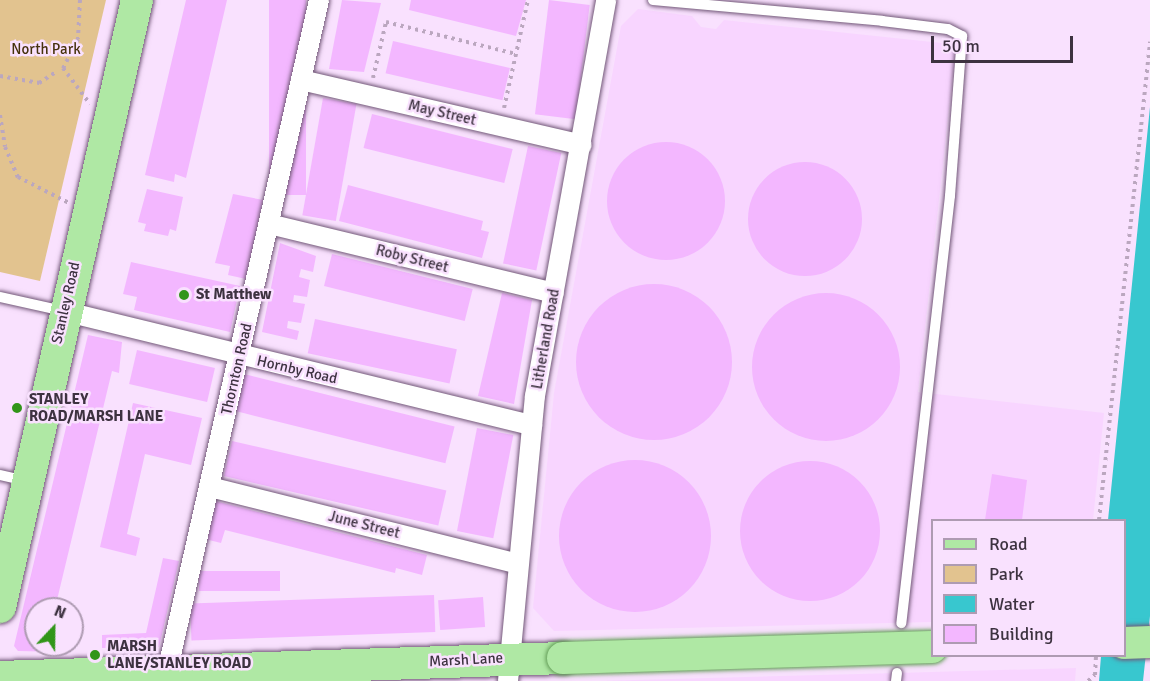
<!DOCTYPE html>
<html>
<head>
<meta charset="utf-8">
<style>
	body { margin:0 }
	#map { position:relative; width:1150px; height:681px; overflow:hidden; background:#f9e1fe; font-family:Signika,sans-serif }
	div>[style] { position:absolute }
	.built>* { inset:0; background:#f8d5ff }
	.green>* { inset:0; background:#e2c38f }
	.water>* { inset:0; background:#38c7cf }
	.building>* { inset:0; background:#f3b7ff; transform-origin:0 0 }
	.round { border-radius:50% }
	.path>* { height:4px; margin-top:-2px; transform-origin:0; background:repeating-linear-gradient(90deg,#bba7bf 0 3px,transparent 0 7.5px) }
	.roads { filter:drop-shadow(0 0 2px #725878) drop-shadow(0 0 2px #725878) }
	.lane>* { height:10px; margin:-5px; padding:0 5px; transform-origin:5px; border-radius:5px; background:#fff }
	.street>* { height:20px; margin:-10px; padding:0 10px; transform-origin:10px; border-radius:10px; background:#fff }
	.primary>* { height:32px; margin:-16px; padding:0 16px; transform-origin:16px; border-radius:16px; background:#afe8a4 }
	.bridges { filter:drop-shadow(0 0 2px #649e59) drop-shadow(0 0 2px #649e59) }
	.primary-bridge>* { height:32px; margin:-16px; padding:0 16px; transform-origin:16px; border-radius:16px; background:#afe8a4 }
	.dots>* { width:16px; height:16px; translate:-50% -50%; box-sizing:border-box; border:3px solid #f9e1fe; border-radius:50% }
	span { translate:-50% -50%; white-space:nowrap; text-align:center; line-height:1.15; -webkit-text-stroke:5px #f9e1fe; paint-order:stroke }
	.park-label { font-size:15px; color:#46320d }
	.street-label { font-size:15px; color:#3d3240 }
	.poi-label { font-size:15px; color:#3d3240; font-weight:700 }
	.left { translate:0 -50%; text-align:left }
	.legend { position:absolute; left:931px; top:519px; width:195px; height:138px; box-sizing:border-box; background:#f9e1fe; border:2px solid #ae9bb2; margin:0; padding:8px 10px; list-style:none; font-size:18px; color:#3d3240 }
	.legend li { display:flex; align-items:center; gap:12px; height:30px }
	.legend b { width:30px; border:2px solid #ae9bb2 }
	.north { position:absolute; left:24px; top:597px; width:60px; height:60px; box-sizing:border-box; background:#f9e1fe; border:2px solid #ae9bb2; border-radius:50%; rotate:22deg; font-size:16px; font-weight:700; line-height:24px; text-align:center; color:#3d3240 }
	.north::after { content:''; display:block; margin:auto; width:21px; height:27px; background:#319519; clip-path:polygon(50% 0,100% 100%,50% 72%,0 100%) }
	.scale { position:absolute; left:931px; top:36px; width:142px; height:27px; box-sizing:border-box; border:3px solid #3d3240; border-top:0; padding-left:8px; font-size:18px; line-height:21px; white-space:nowrap; color:#3d3240; -webkit-text-stroke:4px #f9e1fe; paint-order:stroke }
</style>
</head>
<body>
<div id="map">
	<div class="built">
		<div style="clip-path:polygon(638px 9px,692px 16px,701px 27px,716px 29px,724px 20px,951px 44px,955px 53px,918px 392px,1104px 413px,1093px 520px,932px 520px,932px 622px,554px 631px,533px 608px,554px 393px,621px 26px)"></div>
		<div style="clip-path:polygon(1076px 668px,1075px 681px,598px 681px,897px 673px)"></div>
	</div>
	<div class="green">
		<div style="clip-path:polygon(0 0,106px 0,40px 281px,0 272px)"></div>
	</div>
	<div class="water">
		<div style="clip-path:polygon(1150px 107px,1150px 616px,1143px 681px,1099px 681px,1101px 656px,1124px 656px,1124px 520px,1108px 520px)"></div>
	</div>
	<div class="building">
		<div style="clip-path:polygon(186px 0,227px 0,186px 178px,175px 174px,174px 182px,145px 175px)"></div>
		<div style="left:269px;top:0;width:37px;height:195px"></div>
		<div style="clip-path:polygon(342px 0,381px 3px,364px 72px,329px 69px)"></div>
		<div style="clip-path:polygon(411px 0,526px 0,516px 36px,409px 10px)"></div>
		<div style="left:549px;top:0;width:41px;height:115px;rotate:7deg"></div>
		<div style="left:393px;top:41px;width:120px;height:33px;rotate:13deg"></div>
		<div style="left:323px;top:98px;width:34px;height:119px;rotate:10deg"></div>
		<div style="left:372px;top:114px;width:145px;height:35px;rotate:14deg"></div>
		<div class="round" style="left:607px;top:142px;width:118px;height:118px"></div>
		<div style="left:528px;top:146px;width:34px;height:120px;rotate:12deg"></div>
		<div class="round" style="left:748px;top:162px;width:114px;height:114px"></div>
		<div style="clip-path:polygon(348px 185px,483px 221px,481px 230px,489px 232px,482px 258px,339px 221px)"></div>
		<div style="clip-path:polygon(147px 189px,183px 197px,176px 231px,170px 229px,168px 236px,144px 231px,146px 224px,138px 222px)"></div>
		<div style="clip-path:polygon(233px 194px,263px 200px,246px 279px,228px 275px,230px 266px,215px 263px)"></div>
		<div style="clip-path:polygon(280px 243px,316px 256px,313px 272px,301px 269px,299px 277px,310px 280px,307px 297px,294px 295px,293px 302px,305px 304px,301px 323px,288px 321px,287px 328px,299px 331px,297px 340px,262px 332px)"></div>
		<div style="left:332px;top:254px;width:145px;height:33px;rotate:14deg"></div>
		<div style="clip-path:polygon(131px 262px,240px 286px,230px 332px,134px 310px,137px 297px,123px 294px)"></div>
		<div class="round" style="left:576px;top:284px;width:156px;height:156px"></div>
		<div class="round" style="left:752px;top:293px;width:148px;height:148px"></div>
		<div style="clip-path:polygon(502px 293px,532px 300px,514px 404px,478px 396px)"></div>
		<div style="left:315px;top:319px;width:145px;height:35px;rotate:12deg"></div>
		<div style="clip-path:polygon(88px 335px,122px 342px,119px 373px,112px 371px,57px 600px,70px 604px,69px 609px,36px 609px,36px 645px,62px 645px,60px 652px,18px 651px,14px 646px)"></div>
		<div style="left:137px;top:350px;width:80px;height:35px;rotate:13deg"></div>
		<div style="left:244px;top:374px;width:217px;height:38px;rotate:14deg"></div>
		<div style="clip-path:polygon(133px 403px,202px 418px,191px 465px,145px 454px,127px 534px,140px 538px,136px 556px,100px 547px)"></div>
		<div style="left:477px;top:428px;width:37px;height:105px;rotate:11deg"></div>
		<div style="left:232px;top:441px;width:220px;height:36px;rotate:13deg"></div>
		<div class="round" style="left:559px;top:460px;width:152px;height:152px"></div>
		<div class="round" style="left:740px;top:461px;width:140px;height:140px"></div>
		<div style="clip-path:polygon(992px 474px,1027px 480px,1022px 520px,985px 520px)"></div>
		<div style="clip-path:polygon(215px 501px,427px 555px,422px 575px,396px 568px,395px 573px,225px 530px,221px 543px,205px 539px)"></div>
		<div style="clip-path:polygon(163px 558px,179px 561px,159px 647px,102px 648px,102px 635px,146px 633px)"></div>
		<div style="left:199px;top:571px;width:81px;height:20px"></div>
		<div style="left:434px;top:595px;width:37px;height:244px;rotate:88deg"></div>
		<div style="left:483px;top:597px;width:30px;height:45px;rotate:86deg"></div>
	</div>
	<div class="path">
		<div style="left:80px;top:0;width:39px;rotate:93deg"></div>
		<div style="left:78px;top:39px;width:33px;rotate:117deg"></div>
		<div style="left:63px;top:68px;width:45px;rotate:53.1deg"></div>
		<div style="left:0;top:76px;width:40px;rotate:10deg"></div>
		<div style="left:39px;top:83px;width:20px;rotate:-33deg"></div>
		<div style="left:373px;top:78px;width:57px;rotate:-76.9deg"></div>
		<div style="left:386px;top:22px;width:134px;rotate:13.8deg"></div>
		<div style="left:504px;top:108px;width:111px;rotate:-77.5deg"></div>
		<div style="left:0;top:115px;width:32px;rotate:81deg"></div>
		<div style="left:5px;top:147px;width:33px;rotate:67deg"></div>
		<div style="left:18px;top:177px;width:57px;rotate:27deg"></div>
		<div style="left:1099px;top:520px;width:481px;rotate:-83.9deg"></div>
		<div style="left:1088px;top:681px;width:9px;rotate:-41deg"></div>
		<div style="left:1095px;top:675px;width:19px;rotate:-87deg"></div>
	</div>
	<div class="roads">
		<div class="lane">
			<div style="left:653px;top:0;width:230px;rotate:5.2deg"></div>
			<div style="left:882px;top:21px;width:66px;rotate:6.9deg"></div>
			<div style="left:948px;top:29px;width:16px;rotate:27deg"></div>
			<div style="left:962px;top:36px;width:160px;rotate:94.3deg"></div>
			<div style="left:950px;top:196px;width:430px;rotate:96.5deg"></div>
			<div style="left:0;top:297px;width:65px;rotate:12.5deg"></div>
			<div style="left:0;top:475px;width:26px;rotate:13deg"></div>
			<div style="left:896px;top:681px;width:8px;rotate:-83deg"></div>
		</div>
		<div class="street">
			<div style="left:301px;top:80px;width:288px;rotate:13deg"></div>
			<div style="left:269px;top:224px;width:293px;rotate:13.6deg"></div>
			<div style="left:63px;top:311px;width:483px;rotate:13.7deg"></div>
			<div style="left:210px;top:487px;width:317px;rotate:14deg"></div>
			<div style="left:168px;top:668px;width:685px;rotate:-77.26deg"></div>
			<div style="left:508px;top:681px;width:286px;rotate:-84.6deg"></div>
			<div style="left:535px;top:396px;width:402px;rotate:-79.8deg"></div>
		</div>
		<div class="primary">
			<div style="left:0;top:607px;width:622px;rotate:-77.28deg"></div>
			<div style="left:1124px;top:643px;width:26px;rotate:-2deg"></div>
			<div style="left:0;top:677px;width:563px;rotate:-1.93deg"></div>
		</div>
	</div>
	<div class="bridges">
		<div class="primary-bridge">
			<div style="left:563px;top:658px;width:369px;rotate:-1.7deg"></div>
		</div>
	</div>
	<div class="dots">
		<div style="left:184px;top:295px;background:#319519"></div>
		<div style="left:17px;top:408px;background:#319519"></div>
		<div style="left:95px;top:655px;background:#319519"></div>
	</div>
	<div class="park-label">
		<span style="left:46px;top:50px">North Park</span>
	</div>
	<div class="street-label">
		<span style="left:442px;top:113px;rotate:13deg">May Street</span>
		<span style="left:412px;top:259px;rotate:14deg">Roby Street</span>
		<span style="left:66px;top:303px;rotate:-77deg">Stanley Road</span>
		<span style="left:546px;top:339px;rotate:-80deg">Litherland Road</span>
		<span style="left:237px;top:369px;rotate:-77deg">Thornton Road</span>
		<span style="left:297px;top:370px;rotate:13deg">Hornby Road</span>
		<span style="left:364px;top:525px;rotate:14deg">June Street</span>
		<span style="left:466px;top:660px;rotate:-3deg">Marsh Lane</span>
	</div>
	<div class="poi-label">
		<span class="left" style="left:196px;top:295px">St Matthew</span>
		<span class="left" style="left:29px;top:408px">STANLEY<br>ROAD/MARSH LANE</span>
		<span class="left" style="left:107px;top:655px">MARSH<br>LANE/STANLEY ROAD</span>
	</div>
	<ul class="legend">
	<li><b style="height:8px;background:#afe8a4"></b>Road</li>
	<li><b style="height:16px;background:#e2c38f"></b>Park</li>
	<li><b style="height:16px;background:#38c7cf"></b>Water</li>
	<li><b style="height:16px;background:#f3b7ff"></b>Building</li>
	</ul>
	<div class="north">N</div>
	<div class="scale">50 m</div>
</div>
</body>
</html>
